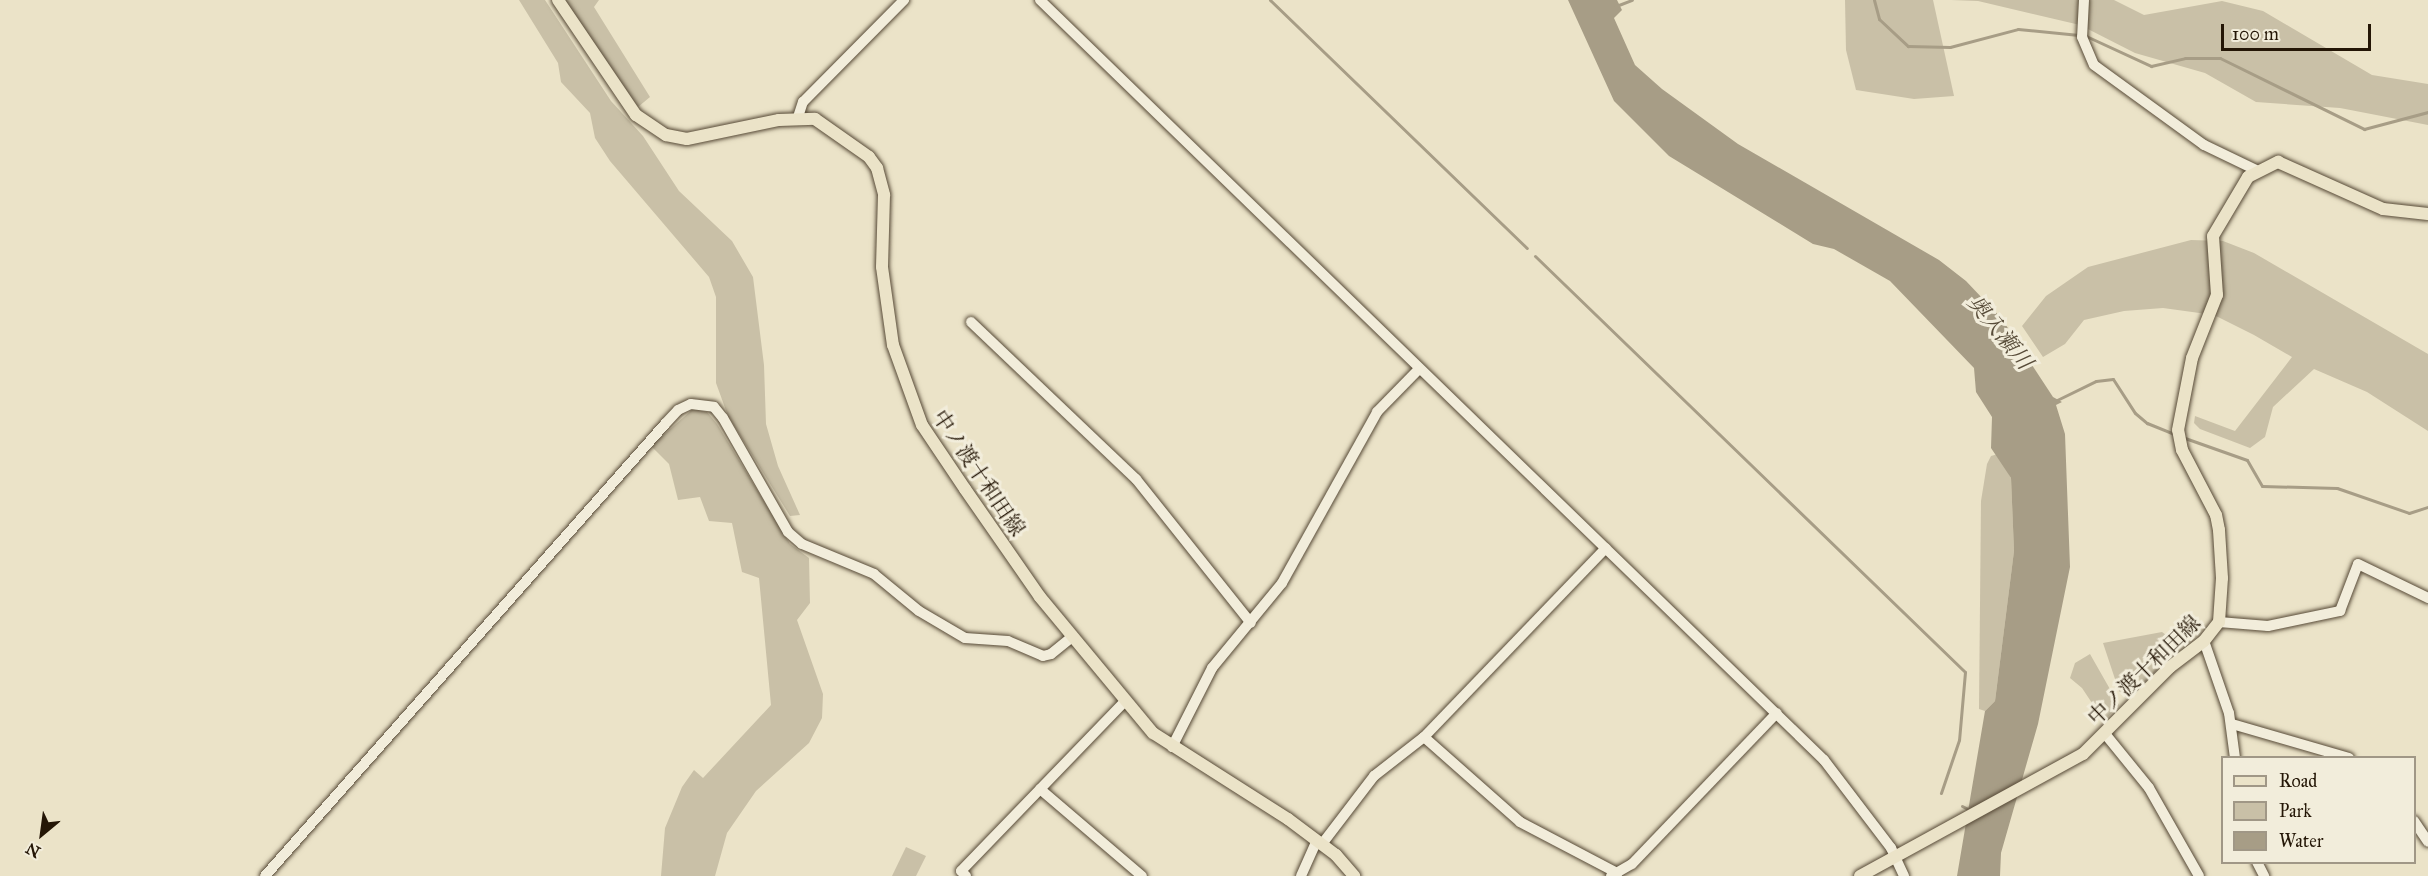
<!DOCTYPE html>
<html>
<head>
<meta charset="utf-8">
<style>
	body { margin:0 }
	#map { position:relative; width:2428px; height:876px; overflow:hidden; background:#ebe3c8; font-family:"IM FELL Great Primer","Noto Serif JP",serif }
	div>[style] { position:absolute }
	.green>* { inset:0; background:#c9c0a7 }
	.water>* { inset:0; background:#a79d86 }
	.stream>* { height:3px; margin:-1.5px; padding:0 1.5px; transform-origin:1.5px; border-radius:1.5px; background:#a79d86 }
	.roads { filter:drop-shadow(0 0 2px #564936) drop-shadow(0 0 2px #564936) }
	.minor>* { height:10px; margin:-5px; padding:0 5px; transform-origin:5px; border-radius:5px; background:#f2eddb }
	.major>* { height:12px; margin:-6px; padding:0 6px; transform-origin:6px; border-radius:6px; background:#ebe3c8 }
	span { translate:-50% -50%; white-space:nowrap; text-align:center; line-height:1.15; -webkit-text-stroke:6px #f2eddb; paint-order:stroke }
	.street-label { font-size:21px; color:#241606 }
	.water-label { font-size:22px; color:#584c39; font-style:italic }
	.legend { position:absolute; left:2221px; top:756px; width:195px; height:108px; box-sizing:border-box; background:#f2eddb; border:2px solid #a09786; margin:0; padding:8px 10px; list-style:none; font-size:18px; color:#241606 }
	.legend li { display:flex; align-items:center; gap:12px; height:30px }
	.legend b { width:30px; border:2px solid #a09786 }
	.north { position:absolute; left:12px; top:804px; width:60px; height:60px; -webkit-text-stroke:4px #f2eddb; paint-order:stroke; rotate:209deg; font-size:16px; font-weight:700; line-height:24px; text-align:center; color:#241606 }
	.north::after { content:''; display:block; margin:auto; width:21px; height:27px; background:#241606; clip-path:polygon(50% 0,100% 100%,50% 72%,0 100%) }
	.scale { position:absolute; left:2221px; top:24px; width:150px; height:27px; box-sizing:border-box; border:3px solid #241606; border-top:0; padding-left:8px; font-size:18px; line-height:21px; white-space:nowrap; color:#241606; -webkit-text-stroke:4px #f2eddb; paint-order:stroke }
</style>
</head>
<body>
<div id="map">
	<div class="green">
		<div style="clip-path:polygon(519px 0,545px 0,611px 101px,643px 136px,679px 191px,732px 241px,753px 277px,764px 365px,766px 424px,778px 466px,800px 515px,790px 516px,728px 416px,716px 383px,716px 297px,709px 277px,610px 161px,595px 138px,590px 113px,561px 82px,558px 63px)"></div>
		<div style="clip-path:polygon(565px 0,599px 0,594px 7px,650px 97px,638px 107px)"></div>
		<div style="clip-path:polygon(1845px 0,1933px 0,1954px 96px,1914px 99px,1856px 90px,1846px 50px)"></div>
		<div style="clip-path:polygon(1951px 0,2114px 0,2144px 15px,2222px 1px,2263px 11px,2372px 75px,2428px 84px,2428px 125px,2340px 108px,2256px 102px,2205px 73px,2135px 53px,2080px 25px,1978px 1px)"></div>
		<div style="clip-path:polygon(2191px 240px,2223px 241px,2254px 253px,2428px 354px,2428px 431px,2367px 392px,2314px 369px,2273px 407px,2265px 437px,2250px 448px,2200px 429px,2194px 423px,2195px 416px,2235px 431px,2292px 357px,2254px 335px,2214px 315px,2163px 308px,2124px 311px,2084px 320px,2065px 344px,2043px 357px,2022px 326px,2046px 296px,2088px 267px)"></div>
		<div style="clip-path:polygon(693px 409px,707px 412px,717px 424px,790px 544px,809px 558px,810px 603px,797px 620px,823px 694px,822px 718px,809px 743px,756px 791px,727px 833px,715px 876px,661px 876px,665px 828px,682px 787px,694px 770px,703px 778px,771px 705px,759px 578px,742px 572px,732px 523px,709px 521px,700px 497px,678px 500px,669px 464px,651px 446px)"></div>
		<div style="clip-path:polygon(1998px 454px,2011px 478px,2014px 551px,1995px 701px,1985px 711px,1979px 709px,1981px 501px,1987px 464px,1991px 456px)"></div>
		<div style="clip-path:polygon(2162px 632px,2181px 646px,2128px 699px,2119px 691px,2103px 643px)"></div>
		<div style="clip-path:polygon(2090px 654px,2119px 705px,2104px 721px,2082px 688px,2070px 678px,2075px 663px)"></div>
		<div style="clip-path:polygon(906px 847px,926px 856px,916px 876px,892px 876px)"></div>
	</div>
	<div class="water">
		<div style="clip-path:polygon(1568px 0,1617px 0,1622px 10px,1614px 18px,1635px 65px,1662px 89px,1738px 144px,1939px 260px,1966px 281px,2002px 319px,2053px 397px,2062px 402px,2056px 405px,2065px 434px,2070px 567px,2038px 724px,2001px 853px,2000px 876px,1957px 876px,1985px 711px,1995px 701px,2014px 551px,2011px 478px,1991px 448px,1992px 417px,1976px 392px,1974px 368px,1890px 281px,1834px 249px,1813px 244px,1669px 156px,1614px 101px)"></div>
	</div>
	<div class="stream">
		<div style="left:1270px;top:0;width:357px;rotate:44deg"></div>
		<div style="left:1874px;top:0;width:20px;rotate:75deg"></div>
		<div style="left:1879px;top:19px;width:40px;rotate:43deg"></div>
		<div style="left:1908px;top:46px;width:42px;rotate:1.4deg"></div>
		<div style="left:1950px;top:47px;width:70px;rotate:-14.8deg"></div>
		<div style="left:2018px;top:29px;width:61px;rotate:5.6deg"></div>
		<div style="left:1616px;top:6px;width:17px;rotate:-21deg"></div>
		<div style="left:2086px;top:36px;width:72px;rotate:24.8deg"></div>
		<div style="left:2151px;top:66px;width:35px;rotate:-13deg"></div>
		<div style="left:2185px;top:58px;width:35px"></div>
		<div style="left:2220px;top:58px;width:161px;rotate:26.2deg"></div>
		<div style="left:2364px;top:129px;width:66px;rotate:-14.9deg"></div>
		<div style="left:1535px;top:256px;width:598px;rotate:44.05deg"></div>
		<div style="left:1965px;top:672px;width:68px;rotate:95deg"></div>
		<div style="left:1959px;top:740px;width:56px;rotate:108.8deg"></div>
		<div style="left:2057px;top:400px;width:43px;rotate:-26deg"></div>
		<div style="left:2096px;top:381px;width:17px;rotate:-7deg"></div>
		<div style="left:2113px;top:379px;width:40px;rotate:57.1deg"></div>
		<div style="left:2135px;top:413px;width:16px;rotate:40deg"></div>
		<div style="left:2147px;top:423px;width:31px;rotate:22deg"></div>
		<div style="left:2182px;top:437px;width:69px;rotate:19.5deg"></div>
		<div style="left:2247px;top:460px;width:30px;rotate:60deg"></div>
		<div style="left:2262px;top:486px;width:75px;rotate:1.5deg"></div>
		<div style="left:2337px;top:488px;width:76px;rotate:19.1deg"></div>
		<div style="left:2409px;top:513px;width:20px;rotate:-18deg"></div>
		<div style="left:1962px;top:806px;width:9px;rotate:27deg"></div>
	</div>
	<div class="roads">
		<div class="minor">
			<div style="left:1040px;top:0;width:1092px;rotate:44.11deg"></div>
			<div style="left:1824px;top:760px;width:111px;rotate:52.7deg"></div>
			<div style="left:1891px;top:848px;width:31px;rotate:65deg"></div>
			<div style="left:2084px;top:0;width:37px;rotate:93deg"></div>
			<div style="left:2082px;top:37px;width:30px;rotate:67deg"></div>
			<div style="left:2094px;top:65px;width:136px;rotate:36deg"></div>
			<div style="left:2204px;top:145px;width:58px;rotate:25.7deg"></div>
			<div style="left:798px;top:117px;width:16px;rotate:-72deg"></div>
			<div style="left:803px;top:102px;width:144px;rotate:-45.3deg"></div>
			<div style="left:971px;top:322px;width:228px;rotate:43.6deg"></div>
			<div style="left:1136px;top:479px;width:184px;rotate:51.4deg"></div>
			<div style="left:2219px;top:622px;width:49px;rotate:4.7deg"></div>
			<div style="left:2268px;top:626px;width:74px;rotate:-11.8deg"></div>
			<div style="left:2340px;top:611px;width:50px;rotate:-69deg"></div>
			<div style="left:2358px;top:564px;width:78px;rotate:25.9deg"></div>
			<div style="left:2204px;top:641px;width:76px;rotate:70.9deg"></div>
			<div style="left:2229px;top:713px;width:45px;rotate:82.4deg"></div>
			<div style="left:2232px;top:724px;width:122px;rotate:16.2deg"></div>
			<div style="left:2106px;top:735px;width:68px;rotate:50.9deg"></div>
			<div style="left:2149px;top:788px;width:101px;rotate:60.4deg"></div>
			<div style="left:1424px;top:737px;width:128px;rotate:41.5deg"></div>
			<div style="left:1520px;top:822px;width:110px;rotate:27.7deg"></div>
			<div style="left:1172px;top:747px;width:89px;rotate:-63.1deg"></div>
			<div style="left:1212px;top:668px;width:110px;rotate:-50.5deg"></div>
			<div style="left:1282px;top:583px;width:196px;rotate:-60.9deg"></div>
			<div style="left:1377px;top:412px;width:60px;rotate:-45.7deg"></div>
			<div style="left:1040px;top:789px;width:134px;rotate:40.5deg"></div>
			<div style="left:2414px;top:821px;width:25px;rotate:56deg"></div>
			<div style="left:1322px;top:844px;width:86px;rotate:-52.6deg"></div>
			<div style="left:1374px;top:776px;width:63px;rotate:-38deg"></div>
			<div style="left:1424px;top:737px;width:262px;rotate:-46.1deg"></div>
			<div style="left:2257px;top:862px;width:16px;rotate:63deg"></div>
			<div style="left:265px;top:876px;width:604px;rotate:-48.49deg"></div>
			<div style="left:665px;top:424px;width:19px;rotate:-47deg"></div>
			<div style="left:678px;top:410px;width:14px;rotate:-25deg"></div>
			<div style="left:691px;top:404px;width:23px;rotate:7deg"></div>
			<div style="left:714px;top:407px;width:14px;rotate:51deg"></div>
			<div style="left:723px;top:418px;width:131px;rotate:60.3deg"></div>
			<div style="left:788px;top:532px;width:18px;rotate:41deg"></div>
			<div style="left:802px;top:544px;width:78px;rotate:22.6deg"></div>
			<div style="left:874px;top:574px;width:58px;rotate:39.4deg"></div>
			<div style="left:919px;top:611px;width:53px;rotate:30.4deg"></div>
			<div style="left:965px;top:638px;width:43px;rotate:4deg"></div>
			<div style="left:1008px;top:641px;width:38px;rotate:23deg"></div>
			<div style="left:1043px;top:656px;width:8px;rotate:-14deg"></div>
			<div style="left:1051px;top:654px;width:27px;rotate:-39deg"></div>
			<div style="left:966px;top:876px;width:7px;rotate:-135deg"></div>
			<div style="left:961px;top:871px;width:233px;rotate:-46deg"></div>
			<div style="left:1301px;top:876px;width:39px;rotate:-66deg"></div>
			<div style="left:1611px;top:876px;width:24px;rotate:-30deg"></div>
			<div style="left:1632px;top:864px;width:209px;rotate:-46.2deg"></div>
		</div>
		<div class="major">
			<div style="left:558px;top:0;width:139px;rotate:55.9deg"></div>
			<div style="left:636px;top:115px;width:36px;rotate:34deg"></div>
			<div style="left:666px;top:135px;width:21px;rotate:11deg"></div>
			<div style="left:687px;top:139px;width:94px;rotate:-11.7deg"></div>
			<div style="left:779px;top:120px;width:36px;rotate:-2deg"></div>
			<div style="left:815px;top:119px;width:66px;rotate:35.1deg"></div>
			<div style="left:869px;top:157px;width:14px;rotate:54deg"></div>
			<div style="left:877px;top:168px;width:28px;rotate:75deg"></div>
			<div style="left:884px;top:195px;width:72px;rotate:91.6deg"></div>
			<div style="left:882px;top:267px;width:79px;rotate:82deg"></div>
			<div style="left:893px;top:345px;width:85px;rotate:70.1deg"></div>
			<div style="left:922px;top:425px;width:77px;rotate:56.1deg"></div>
			<div style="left:965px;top:489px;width:131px;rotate:55.2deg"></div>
			<div style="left:1040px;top:597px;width:177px;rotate:50.3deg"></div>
			<div style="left:1153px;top:733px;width:160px;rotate:32.5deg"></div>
			<div style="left:1288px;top:819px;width:60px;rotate:36.9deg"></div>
			<div style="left:1336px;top:855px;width:28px;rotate:49deg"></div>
			<div style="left:1860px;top:876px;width:254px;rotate:-28.7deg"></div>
			<div style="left:2083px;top:754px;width:123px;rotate:-45deg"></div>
			<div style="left:2170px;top:667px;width:43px;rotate:-37.4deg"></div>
			<div style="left:2204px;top:641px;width:24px;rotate:-52deg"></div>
			<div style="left:2219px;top:622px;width:44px;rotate:-86.1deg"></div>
			<div style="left:2222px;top:578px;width:48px;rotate:-93.6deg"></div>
			<div style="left:2219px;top:530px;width:15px;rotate:-101deg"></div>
			<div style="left:2216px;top:515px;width:73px;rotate:-117.6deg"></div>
			<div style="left:2182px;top:450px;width:20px;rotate:-101deg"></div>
			<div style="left:2178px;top:430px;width:73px;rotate:-79deg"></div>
			<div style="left:2192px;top:358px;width:68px;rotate:-68.4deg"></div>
			<div style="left:2217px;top:295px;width:59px;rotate:-93.9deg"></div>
			<div style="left:2213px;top:236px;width:69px;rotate:-59.3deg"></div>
			<div style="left:2248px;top:177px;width:34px;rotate:-27deg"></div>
			<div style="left:2278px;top:162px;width:115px;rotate:24.1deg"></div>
			<div style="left:2383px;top:209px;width:45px;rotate:6.3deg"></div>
		</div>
	</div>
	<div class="street-label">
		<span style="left:979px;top:473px;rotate:56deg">中ノ渡十和田線</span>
		<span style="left:2144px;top:670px;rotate:-44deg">中ノ渡十和田線</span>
	</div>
	<div class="water-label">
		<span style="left:2000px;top:332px;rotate:51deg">奥入瀬川</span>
	</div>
	<ul class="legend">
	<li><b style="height:8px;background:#ebe3c8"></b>Road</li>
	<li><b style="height:16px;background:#c9c0a7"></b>Park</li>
	<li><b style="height:16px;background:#a79d86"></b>Water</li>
	</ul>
	<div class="north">N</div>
	<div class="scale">100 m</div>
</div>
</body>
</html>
